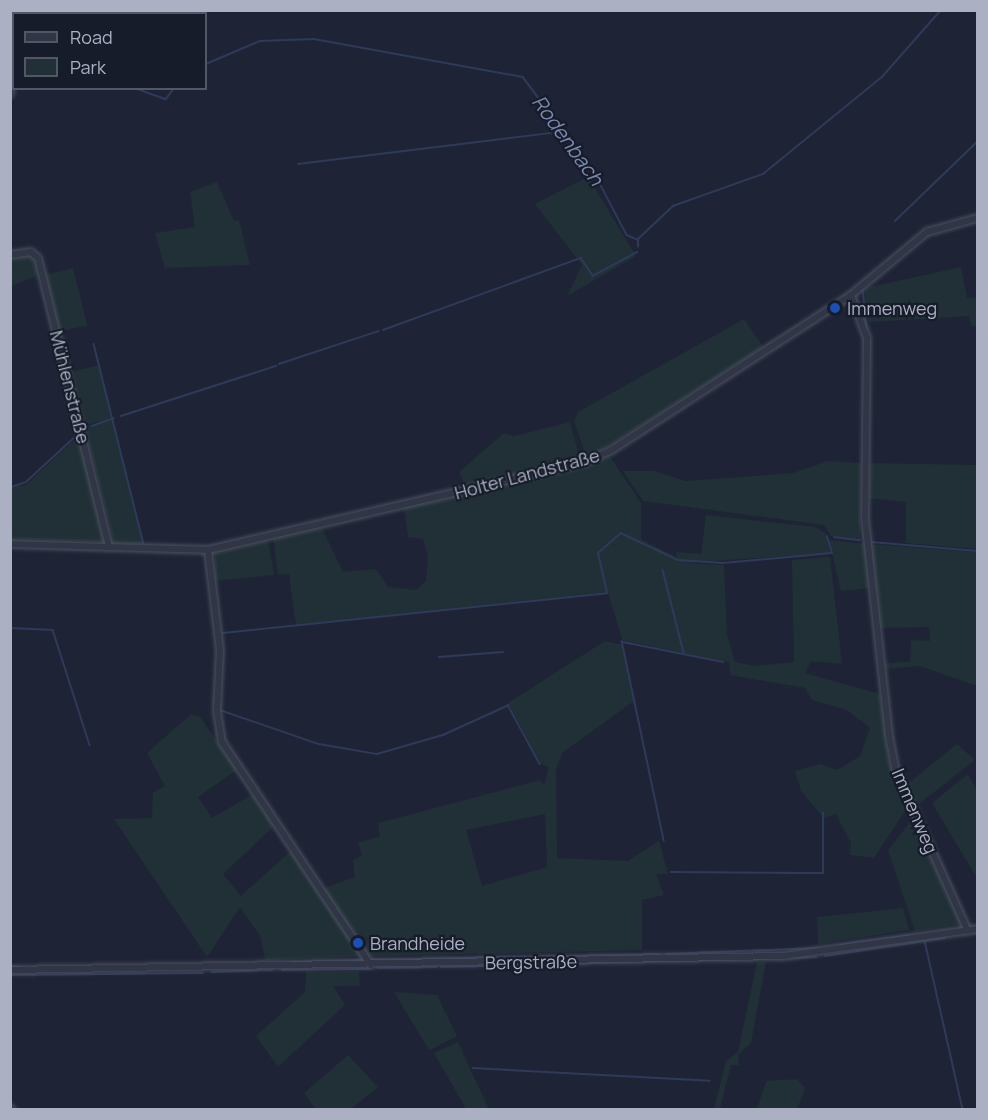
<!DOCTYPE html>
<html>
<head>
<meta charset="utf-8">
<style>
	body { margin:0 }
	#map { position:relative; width:988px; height:1120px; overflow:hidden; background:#1e2435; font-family:Manrope,sans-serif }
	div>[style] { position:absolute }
	.green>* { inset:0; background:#203036; transform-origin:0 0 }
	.stream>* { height:1.5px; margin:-0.75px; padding:0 0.75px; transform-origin:0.75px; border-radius:0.75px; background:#2f3a5b }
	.roads { filter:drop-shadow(0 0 2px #4c5161) drop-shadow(0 0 2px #4c5161) }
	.minor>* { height:6px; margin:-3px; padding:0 3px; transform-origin:3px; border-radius:3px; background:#313646 }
	.dots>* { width:16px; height:16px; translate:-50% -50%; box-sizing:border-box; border:3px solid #171c2a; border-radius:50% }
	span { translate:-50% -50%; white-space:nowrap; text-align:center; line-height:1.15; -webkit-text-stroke:4.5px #171c2a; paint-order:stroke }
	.poi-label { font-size:18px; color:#abb0c3 }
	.left { translate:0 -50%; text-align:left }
	.street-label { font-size:18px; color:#abb0c3 }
	.water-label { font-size:20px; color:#7a88b2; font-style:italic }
	.frame { position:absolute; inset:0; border:12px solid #abb0c3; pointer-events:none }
	.legend { position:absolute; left:12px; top:12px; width:195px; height:78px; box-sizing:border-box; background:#171c2a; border:2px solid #525767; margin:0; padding:8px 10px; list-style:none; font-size:18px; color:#abb0c3 }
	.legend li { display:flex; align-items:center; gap:12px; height:30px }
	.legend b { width:30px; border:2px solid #525767 }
</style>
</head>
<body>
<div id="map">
	<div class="green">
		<div style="clip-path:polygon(588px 177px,636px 256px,567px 296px,582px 265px,535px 204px)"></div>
		<div style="clip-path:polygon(217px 182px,234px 221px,239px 220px,250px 265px,165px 268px,155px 233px,195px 227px,190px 192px)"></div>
		<div style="clip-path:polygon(30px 255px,39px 275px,11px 286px,11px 260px)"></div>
		<div style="clip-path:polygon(961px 267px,967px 298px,977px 297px,977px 326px,971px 326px,969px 316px,869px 322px,863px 303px,865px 288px)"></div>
		<div style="left:73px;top:268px;width:59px;height:28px;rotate:76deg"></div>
		<div style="clip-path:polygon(744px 319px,763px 347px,587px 459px,574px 421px,578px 412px)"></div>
		<div style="left:99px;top:365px;width:55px;height:30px;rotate:76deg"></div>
		<div style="left:112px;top:420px;width:127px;height:28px;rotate:76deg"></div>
		<div style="clip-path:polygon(570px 422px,580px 459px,465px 486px,459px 472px,504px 433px,514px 436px)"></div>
		<div style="clip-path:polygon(79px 435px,104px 542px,11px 540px,10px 487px,26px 485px)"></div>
		<div style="clip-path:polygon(609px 455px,641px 503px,641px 539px,676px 557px,677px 552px,701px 554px,706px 515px,815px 527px,825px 533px,831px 553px,685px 563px,724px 565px,727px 635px,735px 662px,756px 666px,794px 662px,792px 560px,830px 557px,842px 664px,811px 661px,805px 673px,880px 694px,889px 760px,909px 805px,874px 858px,850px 855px,851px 843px,836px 814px,824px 818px,801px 791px,795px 771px,820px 764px,837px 770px,860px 756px,870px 728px,847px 710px,812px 700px,805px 688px,730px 675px,729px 662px,622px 640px,608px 592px,296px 625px,289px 574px,278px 575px,273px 537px,321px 526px,343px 572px,376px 569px,388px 587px,416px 590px,426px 581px,428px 556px,423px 539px,408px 537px,404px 507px)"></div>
		<div style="clip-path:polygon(828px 461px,861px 463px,860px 539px,831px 536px,824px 525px,643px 501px,623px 471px,654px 471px,686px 481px,793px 473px)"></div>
		<div style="clip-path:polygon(868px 463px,977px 465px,977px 549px,906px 543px,906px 502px,867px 498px)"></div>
		<div style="clip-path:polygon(268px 540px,274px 575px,215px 581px,215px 552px)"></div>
		<div style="clip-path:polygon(829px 540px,865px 544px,871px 588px,841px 591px)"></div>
		<div style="clip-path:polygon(870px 544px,977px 552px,977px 686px,920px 666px,885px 669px,885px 663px,910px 662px,911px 640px,930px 641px,929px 627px,881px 628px)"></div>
		<div style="clip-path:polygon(evenodd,605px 641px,622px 645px,634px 701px,563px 752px,556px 769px,557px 858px,628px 861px,659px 841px,668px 874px,656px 874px,664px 895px,642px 900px,642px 950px,369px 956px,321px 889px,355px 877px,353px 860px,362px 855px,358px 843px,380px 836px,378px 823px,540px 780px,544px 785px,549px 767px,541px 764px,508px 703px,605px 641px,545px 814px,547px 867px,482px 886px,466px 830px,545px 814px)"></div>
		<div style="clip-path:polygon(191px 714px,200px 717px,237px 770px,198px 797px,212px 818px,253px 794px,274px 826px,223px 874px,241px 896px,291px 851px,362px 956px,265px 960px,260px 936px,240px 907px,207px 957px,114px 819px,152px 818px,153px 793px,165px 786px,147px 753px)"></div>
		<div style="clip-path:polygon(957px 744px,975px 760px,915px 807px,905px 786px)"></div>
		<div style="clip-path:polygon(968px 774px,977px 791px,977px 878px,932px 803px)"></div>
		<div style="clip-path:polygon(914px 817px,961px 924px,915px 931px,888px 850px)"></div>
		<div style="clip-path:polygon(903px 908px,909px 930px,818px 944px,817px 917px)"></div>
		<div style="clip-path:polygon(757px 962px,766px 962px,751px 1043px,738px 1055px,739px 1065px,731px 1065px,720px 1109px,714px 1109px,726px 1061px,738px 1052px)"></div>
		<div style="clip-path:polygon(306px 971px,359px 971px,360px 986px,333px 986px,345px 1005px,278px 1067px,256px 1036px,305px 992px)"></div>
		<div style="clip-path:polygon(394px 992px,437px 995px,457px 1036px,429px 1050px)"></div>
		<div style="clip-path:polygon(458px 1042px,470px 1069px,489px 1109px,466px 1109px,434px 1053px)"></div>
		<div style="clip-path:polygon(348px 1055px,378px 1087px,351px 1109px,315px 1109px,304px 1093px)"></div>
		<div style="clip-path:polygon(797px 1079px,805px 1088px,797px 1109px,757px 1109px,766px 1081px)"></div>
	</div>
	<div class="stream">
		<div style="left:206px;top:64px;width:59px;rotate:-23.1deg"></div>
		<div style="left:260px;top:41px;width:54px;rotate:-2.1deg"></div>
		<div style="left:314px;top:39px;width:212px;rotate:10.3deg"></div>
		<div style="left:523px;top:77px;width:121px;rotate:53.4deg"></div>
		<div style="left:595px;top:174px;width:69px;rotate:62.3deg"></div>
		<div style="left:627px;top:235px;width:12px;rotate:24deg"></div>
		<div style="left:135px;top:88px;width:33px;rotate:20deg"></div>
		<div style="left:166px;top:99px;width:14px;rotate:-54deg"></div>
		<div style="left:298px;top:164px;width:261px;rotate:-7deg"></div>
		<div style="left:895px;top:221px;width:115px;rotate:-43.9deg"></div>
		<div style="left:638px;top:239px;width:48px;rotate:-43.3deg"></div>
		<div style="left:673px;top:206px;width:96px;rotate:-19.6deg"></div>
		<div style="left:763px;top:174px;width:154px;rotate:-39.2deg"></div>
		<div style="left:882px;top:77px;width:89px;rotate:-48.6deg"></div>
		<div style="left:638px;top:247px;width:6px;rotate:-90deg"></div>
		<div style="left:863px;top:289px;width:72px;rotate:84.4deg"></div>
		<div style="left:383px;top:330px;width:211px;rotate:-20deg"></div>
		<div style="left:581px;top:258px;width:22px;rotate:56deg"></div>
		<div style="left:593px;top:276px;width:50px;rotate:-28.6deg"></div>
		<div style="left:94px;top:344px;width:206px;rotate:76deg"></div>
		<div style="left:279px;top:364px;width:105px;rotate:-18.3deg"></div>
		<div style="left:121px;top:416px;width:163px;rotate:-17.9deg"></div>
		<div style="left:92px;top:426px;width:23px;rotate:-20deg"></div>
		<div style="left:84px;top:428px;width:4px;rotate:-14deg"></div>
		<div style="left:11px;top:487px;width:16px;rotate:-18deg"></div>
		<div style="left:26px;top:482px;width:71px;rotate:-42.7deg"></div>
		<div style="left:834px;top:537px;width:26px;rotate:7deg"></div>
		<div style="left:871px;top:542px;width:107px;rotate:4.8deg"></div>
		<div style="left:663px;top:570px;width:86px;rotate:75.8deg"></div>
		<div style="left:10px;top:628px;width:43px;rotate:2.7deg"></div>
		<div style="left:53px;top:630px;width:121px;rotate:72.2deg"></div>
		<div style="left:223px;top:633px;width:386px;rotate:-5.9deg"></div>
		<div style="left:607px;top:593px;width:41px;rotate:-102.7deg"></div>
		<div style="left:598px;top:553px;width:30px;rotate:-41deg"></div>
		<div style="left:621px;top:533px;width:63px;rotate:25.3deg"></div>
		<div style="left:678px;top:560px;width:45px;rotate:3.8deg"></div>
		<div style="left:723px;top:563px;width:109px;rotate:-5.2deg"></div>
		<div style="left:832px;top:553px;width:17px;rotate:-107deg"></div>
		<div style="left:622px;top:641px;width:204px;rotate:78.1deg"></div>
		<div style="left:623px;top:642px;width:102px;rotate:11.3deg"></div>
		<div style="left:439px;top:657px;width:64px;rotate:-4.5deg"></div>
		<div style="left:508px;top:705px;width:67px;rotate:61.5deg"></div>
		<div style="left:220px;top:710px;width:105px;rotate:19deg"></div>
		<div style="left:319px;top:744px;width:59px;rotate:9.8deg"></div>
		<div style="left:377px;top:754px;width:69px;rotate:-16.1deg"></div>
		<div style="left:443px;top:735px;width:72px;rotate:-24.4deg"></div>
		<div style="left:671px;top:872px;width:152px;rotate:0.4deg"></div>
		<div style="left:823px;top:873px;width:60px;rotate:-90deg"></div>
		<div style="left:925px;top:941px;width:173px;rotate:77.3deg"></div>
		<div style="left:840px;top:945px;width:71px;rotate:-8.1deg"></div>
		<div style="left:666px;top:954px;width:151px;rotate:-2.3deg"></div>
		<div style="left:825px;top:956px;width:121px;rotate:-8.5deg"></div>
		<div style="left:372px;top:960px;width:287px;rotate:-1.2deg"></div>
		<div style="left:292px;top:962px;width:70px;rotate:-1.6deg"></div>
		<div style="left:10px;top:966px;width:10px;rotate:6deg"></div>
		<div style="left:441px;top:967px;width:375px;rotate:-1.5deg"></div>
		<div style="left:378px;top:968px;width:58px;rotate:-1deg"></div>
		<div style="left:282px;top:970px;width:88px;rotate:-0.7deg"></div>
		<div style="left:212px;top:972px;width:60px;rotate:-1.9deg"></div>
		<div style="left:10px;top:975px;width:193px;rotate:-0.6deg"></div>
		<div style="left:473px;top:1068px;width:237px;rotate:3.1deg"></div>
	</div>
	<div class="roads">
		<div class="minor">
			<div style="left:15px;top:14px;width:4px;rotate:-90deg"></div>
			<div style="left:10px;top:94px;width:73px;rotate:-86.9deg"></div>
			<div style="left:10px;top:255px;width:21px;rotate:-8deg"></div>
			<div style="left:31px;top:252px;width:9px;rotate:41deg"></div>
			<div style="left:38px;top:258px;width:298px;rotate:76.2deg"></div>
			<div style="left:851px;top:295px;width:46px;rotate:69.6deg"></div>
			<div style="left:867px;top:338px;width:180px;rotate:90.6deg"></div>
			<div style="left:865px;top:518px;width:219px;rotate:83.7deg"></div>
			<div style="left:889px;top:736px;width:36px;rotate:79deg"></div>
			<div style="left:896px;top:771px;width:175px;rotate:65.8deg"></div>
			<div style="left:10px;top:544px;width:198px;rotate:1.7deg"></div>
			<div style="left:208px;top:550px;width:387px;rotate:-13.1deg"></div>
			<div style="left:585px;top:462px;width:27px;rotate:-24deg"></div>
			<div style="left:610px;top:451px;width:287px;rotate:-32.9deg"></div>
			<div style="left:851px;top:295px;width:99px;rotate:-39.7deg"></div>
			<div style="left:927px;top:232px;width:53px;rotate:-15.4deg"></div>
			<div style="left:208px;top:550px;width:101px;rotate:83.2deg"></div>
			<div style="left:220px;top:650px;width:61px;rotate:92.8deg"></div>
			<div style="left:217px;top:711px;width:31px;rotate:81deg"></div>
			<div style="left:222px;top:742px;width:268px;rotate:56.3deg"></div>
			<div style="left:10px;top:970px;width:773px;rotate:-1.04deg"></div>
			<div style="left:783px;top:956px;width:197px;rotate:-7.9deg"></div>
			<div style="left:10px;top:1108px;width:3px;rotate:45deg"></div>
		</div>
	</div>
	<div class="dots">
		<div style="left:835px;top:308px;background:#1a4fb4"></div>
		<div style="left:358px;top:943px;background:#1a4fb4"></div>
	</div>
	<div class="poi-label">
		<span class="left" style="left:847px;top:308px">Immenweg</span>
		<span class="left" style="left:370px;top:943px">Brandheide</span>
	</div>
	<div class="street-label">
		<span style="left:70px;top:387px;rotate:76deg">Mühlenstraße</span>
		<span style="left:527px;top:474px;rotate:-15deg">Holter Landstraße</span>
		<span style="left:915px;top:811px;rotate:67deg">Immenweg</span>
		<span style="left:531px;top:962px;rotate:-1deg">Bergstraße</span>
	</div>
	<div class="water-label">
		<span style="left:568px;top:140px;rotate:54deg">Rodenbach</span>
	</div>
	<div class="frame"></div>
	<ul class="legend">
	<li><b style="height:8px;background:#313646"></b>Road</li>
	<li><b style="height:16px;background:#203036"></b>Park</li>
	</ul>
</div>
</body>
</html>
